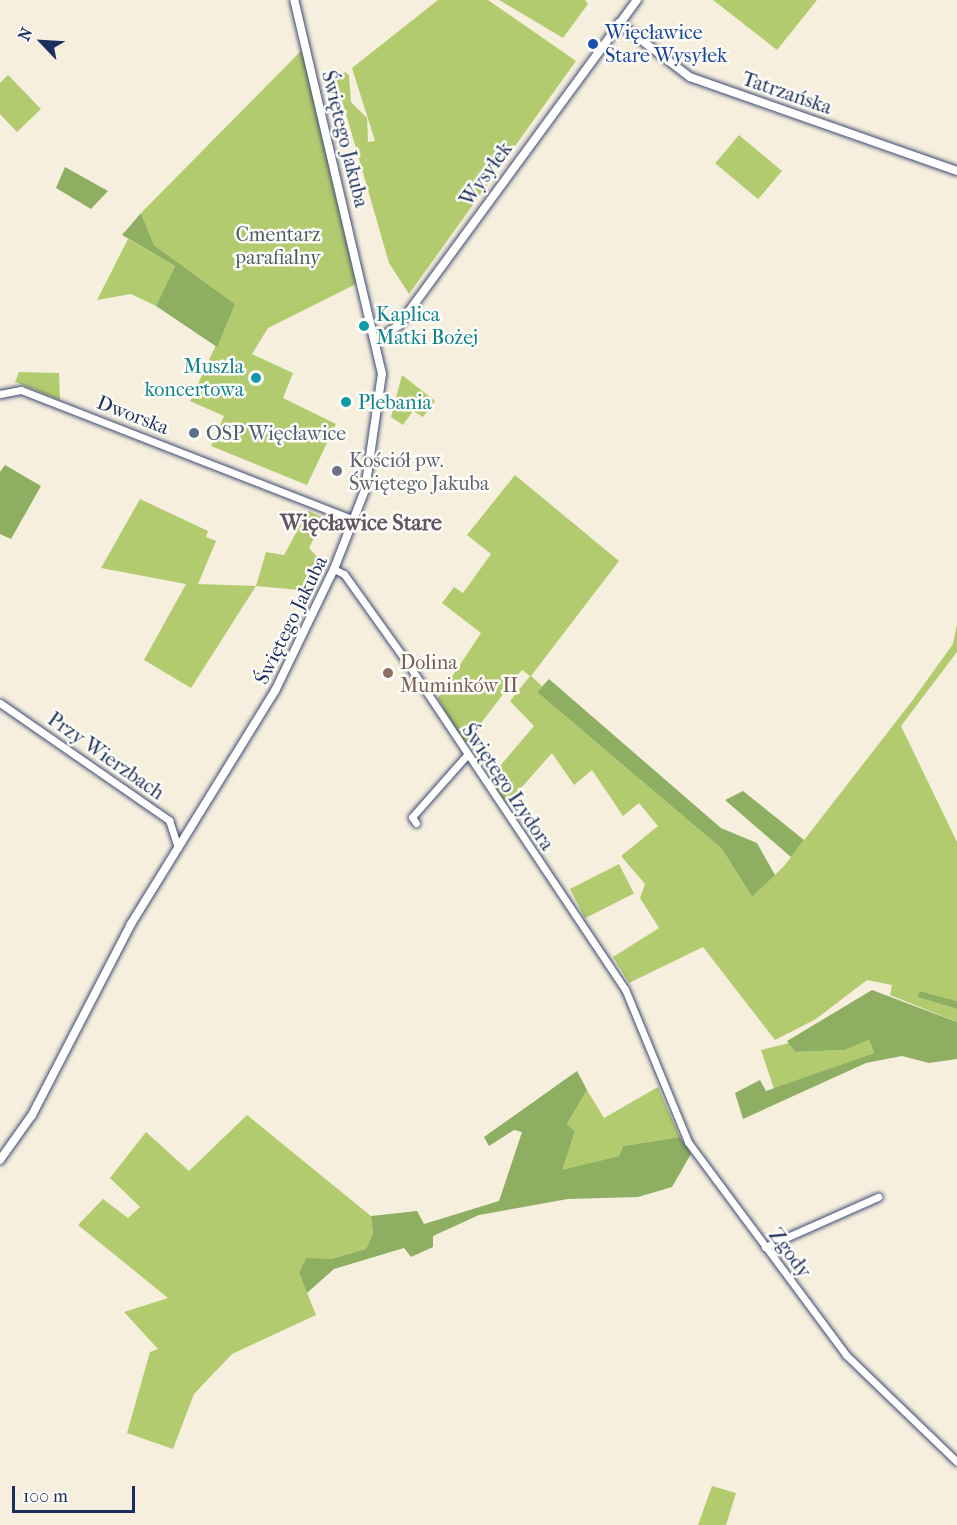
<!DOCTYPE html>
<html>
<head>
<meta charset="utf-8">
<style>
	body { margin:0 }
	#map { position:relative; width:957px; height:1525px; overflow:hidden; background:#f7efde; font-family:"IM FELL French Canon",serif }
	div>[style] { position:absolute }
	.green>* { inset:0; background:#b3cb6f; transform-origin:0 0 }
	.forest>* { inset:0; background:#8eaf62 }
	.roads { filter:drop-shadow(0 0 2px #3c4c71) drop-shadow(0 0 2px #3c4c71) }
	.minor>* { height:7px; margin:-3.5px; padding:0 3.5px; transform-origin:3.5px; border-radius:3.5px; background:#fff }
	.tertiary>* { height:8px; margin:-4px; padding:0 4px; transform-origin:4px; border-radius:4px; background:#fff }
	.dots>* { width:16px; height:16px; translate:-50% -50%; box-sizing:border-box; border:3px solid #fdfcf7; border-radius:50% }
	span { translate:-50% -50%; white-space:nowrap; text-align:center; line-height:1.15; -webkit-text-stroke:5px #fdfcf7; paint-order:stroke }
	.transit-label { font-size:20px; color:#164399 }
	.left { translate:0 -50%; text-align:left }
	.street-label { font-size:20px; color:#1b2f5e }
	.park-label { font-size:20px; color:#495e63 }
	.culture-label { font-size:20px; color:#0d838f }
	.right { translate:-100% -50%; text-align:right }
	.service-label { font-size:20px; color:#4e5e75 }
	.worship-label { font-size:20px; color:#5b616d }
	.education-label { font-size:20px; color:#785e54 }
	.quarter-label { font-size:22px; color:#615464; font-weight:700 }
	.north { position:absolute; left:12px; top:12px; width:60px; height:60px; -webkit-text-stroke:4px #fdfcf7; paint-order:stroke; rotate:295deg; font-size:16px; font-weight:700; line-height:24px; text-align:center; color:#1b2f5e }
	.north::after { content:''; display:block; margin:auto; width:21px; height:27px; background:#1b2f5e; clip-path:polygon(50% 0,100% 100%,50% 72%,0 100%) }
	.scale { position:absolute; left:12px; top:1486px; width:123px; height:27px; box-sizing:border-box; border:3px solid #1b2f5e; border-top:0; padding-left:8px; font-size:18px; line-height:21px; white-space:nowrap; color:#1b2f5e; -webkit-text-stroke:4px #fdfcf7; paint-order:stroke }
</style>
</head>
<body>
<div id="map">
	<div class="green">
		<div style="clip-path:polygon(438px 0,488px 0,576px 61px,409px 294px,389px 263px,336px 79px,345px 72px,349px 75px,351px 102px,367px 118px,368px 142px,375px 141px,352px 68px)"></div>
		<div style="clip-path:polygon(499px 0,585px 0,588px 4px,563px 38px)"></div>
		<div style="clip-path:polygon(713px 0,817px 0,777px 50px)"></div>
		<div style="clip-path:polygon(302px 50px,356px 284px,268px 328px,252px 354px,293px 373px,283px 398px,336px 424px,307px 485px,211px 446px,224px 416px,190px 401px,235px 304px,154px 245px,141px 213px)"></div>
		<div style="clip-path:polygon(8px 75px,41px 109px,17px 132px,0 114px,0 83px)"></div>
		<div style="left:739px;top:135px;width:56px;height:37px;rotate:40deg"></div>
		<div style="clip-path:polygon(128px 239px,175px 266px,156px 306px,131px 294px,97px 300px)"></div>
		<div style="clip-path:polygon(19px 372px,59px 373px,60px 400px,15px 382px)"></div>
		<div style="clip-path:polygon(402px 375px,435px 401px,423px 417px,413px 411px,403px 425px,391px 417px)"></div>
		<div style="clip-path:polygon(515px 475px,619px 561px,531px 676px,542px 686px,537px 692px,722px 849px,752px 897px,784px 866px,912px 701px,953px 644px,957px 624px,957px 652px,901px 726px,957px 842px,957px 1001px,920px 991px,917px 997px,957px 1009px,957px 1022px,890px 995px,892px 985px,867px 980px,816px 1019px,775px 1040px,703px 947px,629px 983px,613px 957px,659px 928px,640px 898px,645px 884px,621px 856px,658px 826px,639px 803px,623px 816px,592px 770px,574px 785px,552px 753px,507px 804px,489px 779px,534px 726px,510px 701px,530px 676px,522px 670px,464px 745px,438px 698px,481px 633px,442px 603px,454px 587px,463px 593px,491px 554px,467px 535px)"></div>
		<div style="clip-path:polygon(140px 499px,208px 531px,206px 537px,216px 541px,198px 584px,256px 586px,266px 552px,284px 555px,308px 511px,324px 518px,309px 548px,324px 564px,310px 591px,256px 586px,191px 688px,144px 660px,186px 584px,101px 568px)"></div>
		<div style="left:619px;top:864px;width:33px;height:55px;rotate:63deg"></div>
		<div style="clip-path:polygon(869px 1040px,874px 1053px,774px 1089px,761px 1050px,789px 1043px,795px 1052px,843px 1050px)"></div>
		<div style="clip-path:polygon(658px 1087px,680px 1137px,623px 1146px,619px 1156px,561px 1171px,575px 1131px,567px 1124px,587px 1090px,604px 1118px)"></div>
		<div style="clip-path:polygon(247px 1115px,371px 1216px,373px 1233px,366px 1249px,331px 1259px,306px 1259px,299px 1273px,316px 1315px,232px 1354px,194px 1394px,173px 1449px,127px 1433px,150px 1352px,158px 1349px,124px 1312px,168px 1298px,78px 1225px,103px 1199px,128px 1218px,140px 1207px,110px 1178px,146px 1132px,189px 1171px)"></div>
		<div style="clip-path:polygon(712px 1486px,736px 1493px,726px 1525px,698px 1525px)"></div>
	</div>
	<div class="forest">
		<div style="clip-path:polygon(65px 167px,108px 191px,91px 209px,56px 188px)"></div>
		<div style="clip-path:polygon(141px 213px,154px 245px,235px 304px,217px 347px,156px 306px,175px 266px,122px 235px)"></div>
		<div style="clip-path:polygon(5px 465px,41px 486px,11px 539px,0 534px,0 472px)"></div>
		<div style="clip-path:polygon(549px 679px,721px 828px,757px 843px,775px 875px,752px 897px,722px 849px,537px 692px)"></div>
		<div style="clip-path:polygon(743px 791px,804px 840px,791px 857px,725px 800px)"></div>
		<div style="clip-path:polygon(872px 990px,957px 1022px,957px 1059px,929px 1063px,902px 1056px,866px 1063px,743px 1119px,735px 1093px,760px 1080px,766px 1091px,874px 1053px,869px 1040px,844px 1050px,795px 1052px,787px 1041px)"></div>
		<div style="clip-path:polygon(920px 991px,957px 1001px,957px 1009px,917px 997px)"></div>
		<div style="clip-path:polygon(577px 1071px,587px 1090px,567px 1124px,575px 1131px,562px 1170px,619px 1156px,623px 1146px,680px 1137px,691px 1154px,672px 1187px,638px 1197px,568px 1199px,479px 1215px,433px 1236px,433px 1247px,411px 1257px,404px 1248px,334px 1269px,307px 1293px,299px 1273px,306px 1258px,331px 1259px,366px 1249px,373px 1233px,371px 1216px,417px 1211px,424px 1224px,499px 1201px,522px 1132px,514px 1130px,489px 1146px,484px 1137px)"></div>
	</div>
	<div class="roads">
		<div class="minor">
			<div style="left:0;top:394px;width:21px;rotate:-11deg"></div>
			<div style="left:21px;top:390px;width:357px;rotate:21.3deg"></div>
			<div style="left:334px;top:569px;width:11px;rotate:27deg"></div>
			<div style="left:344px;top:574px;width:103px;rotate:54.5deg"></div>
			<div style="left:404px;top:658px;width:398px;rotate:56.3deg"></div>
			<div style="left:625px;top:989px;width:165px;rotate:67.6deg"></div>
			<div style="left:688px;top:1142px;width:265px;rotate:53.4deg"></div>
			<div style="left:846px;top:1355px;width:154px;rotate:43.9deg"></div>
			<div style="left:0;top:703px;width:206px;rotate:34.7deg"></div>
			<div style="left:169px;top:820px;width:29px;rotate:72deg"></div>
			<div style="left:416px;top:823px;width:7px;rotate:-124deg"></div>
			<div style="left:412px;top:817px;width:81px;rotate:-48.5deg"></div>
			<div style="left:765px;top:1247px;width:124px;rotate:-23.9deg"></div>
		</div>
		<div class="tertiary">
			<div style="left:619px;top:23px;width:89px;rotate:37.3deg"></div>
			<div style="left:690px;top:77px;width:283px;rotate:19.4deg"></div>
			<div style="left:377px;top:340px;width:27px;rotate:-34deg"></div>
			<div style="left:399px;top:325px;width:403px;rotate:-53.8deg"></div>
			<div style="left:0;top:1160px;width:55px;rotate:-54.6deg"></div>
			<div style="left:32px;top:1115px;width:215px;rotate:-62.6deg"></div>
			<div style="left:131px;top:924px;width:274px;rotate:-58.3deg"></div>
			<div style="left:275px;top:691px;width:136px;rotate:-64.2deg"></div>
			<div style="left:334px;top:569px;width:85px;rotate:-68.6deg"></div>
			<div style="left:365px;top:490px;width:117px;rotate:-81.7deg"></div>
			<div style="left:382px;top:374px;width:384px;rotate:-103.2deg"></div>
		</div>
	</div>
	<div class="dots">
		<div style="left:593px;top:44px;background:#1a4fb4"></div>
		<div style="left:364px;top:326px;background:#0f9aa8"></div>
		<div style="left:256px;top:378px;background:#0f9aa8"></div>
		<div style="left:346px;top:402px;background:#0f9aa8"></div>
		<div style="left:194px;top:433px;background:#5c6f8a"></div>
		<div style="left:337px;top:471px;background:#6b7280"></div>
		<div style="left:388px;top:673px;background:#8d6e63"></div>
	</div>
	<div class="transit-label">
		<span class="left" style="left:605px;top:44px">Więcławice<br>Stare Wysyłek</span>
	</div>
	<div class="street-label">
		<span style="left:787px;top:93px;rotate:19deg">Tatrzańska</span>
		<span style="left:345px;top:139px;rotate:76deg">Świętego Jakuba</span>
		<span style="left:486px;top:174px;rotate:-54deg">Wysyłek</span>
		<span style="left:133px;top:415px;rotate:21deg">Dworska</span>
		<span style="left:291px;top:620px;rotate:-64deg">Świętego Jakuba</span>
		<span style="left:106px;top:756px;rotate:35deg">Przy Wierzbach</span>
		<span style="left:508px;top:787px;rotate:56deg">Świętego Izydora</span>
		<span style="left:790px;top:1253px;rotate:53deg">Zgody</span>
	</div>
	<div class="park-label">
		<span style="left:278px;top:246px">Cmentarz<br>parafialny</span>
	</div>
	<div class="culture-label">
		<span class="left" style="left:376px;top:326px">Kaplica<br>Matki Bożej</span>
		<span class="right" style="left:244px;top:378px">Muszla<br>koncertowa</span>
		<span class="left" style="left:358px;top:402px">Plebania</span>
	</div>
	<div class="service-label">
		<span class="left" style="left:206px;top:433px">OSP Więcławice</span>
	</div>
	<div class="worship-label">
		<span class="left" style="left:349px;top:472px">Kościół pw.<br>Świętego Jakuba</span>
	</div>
	<div class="education-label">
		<span class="left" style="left:400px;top:674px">Dolina<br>Muminków II</span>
	</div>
	<div class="quarter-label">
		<span style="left:361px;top:524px">Więcławice Stare</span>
	</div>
	<div class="north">N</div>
	<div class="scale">100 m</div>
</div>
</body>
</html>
